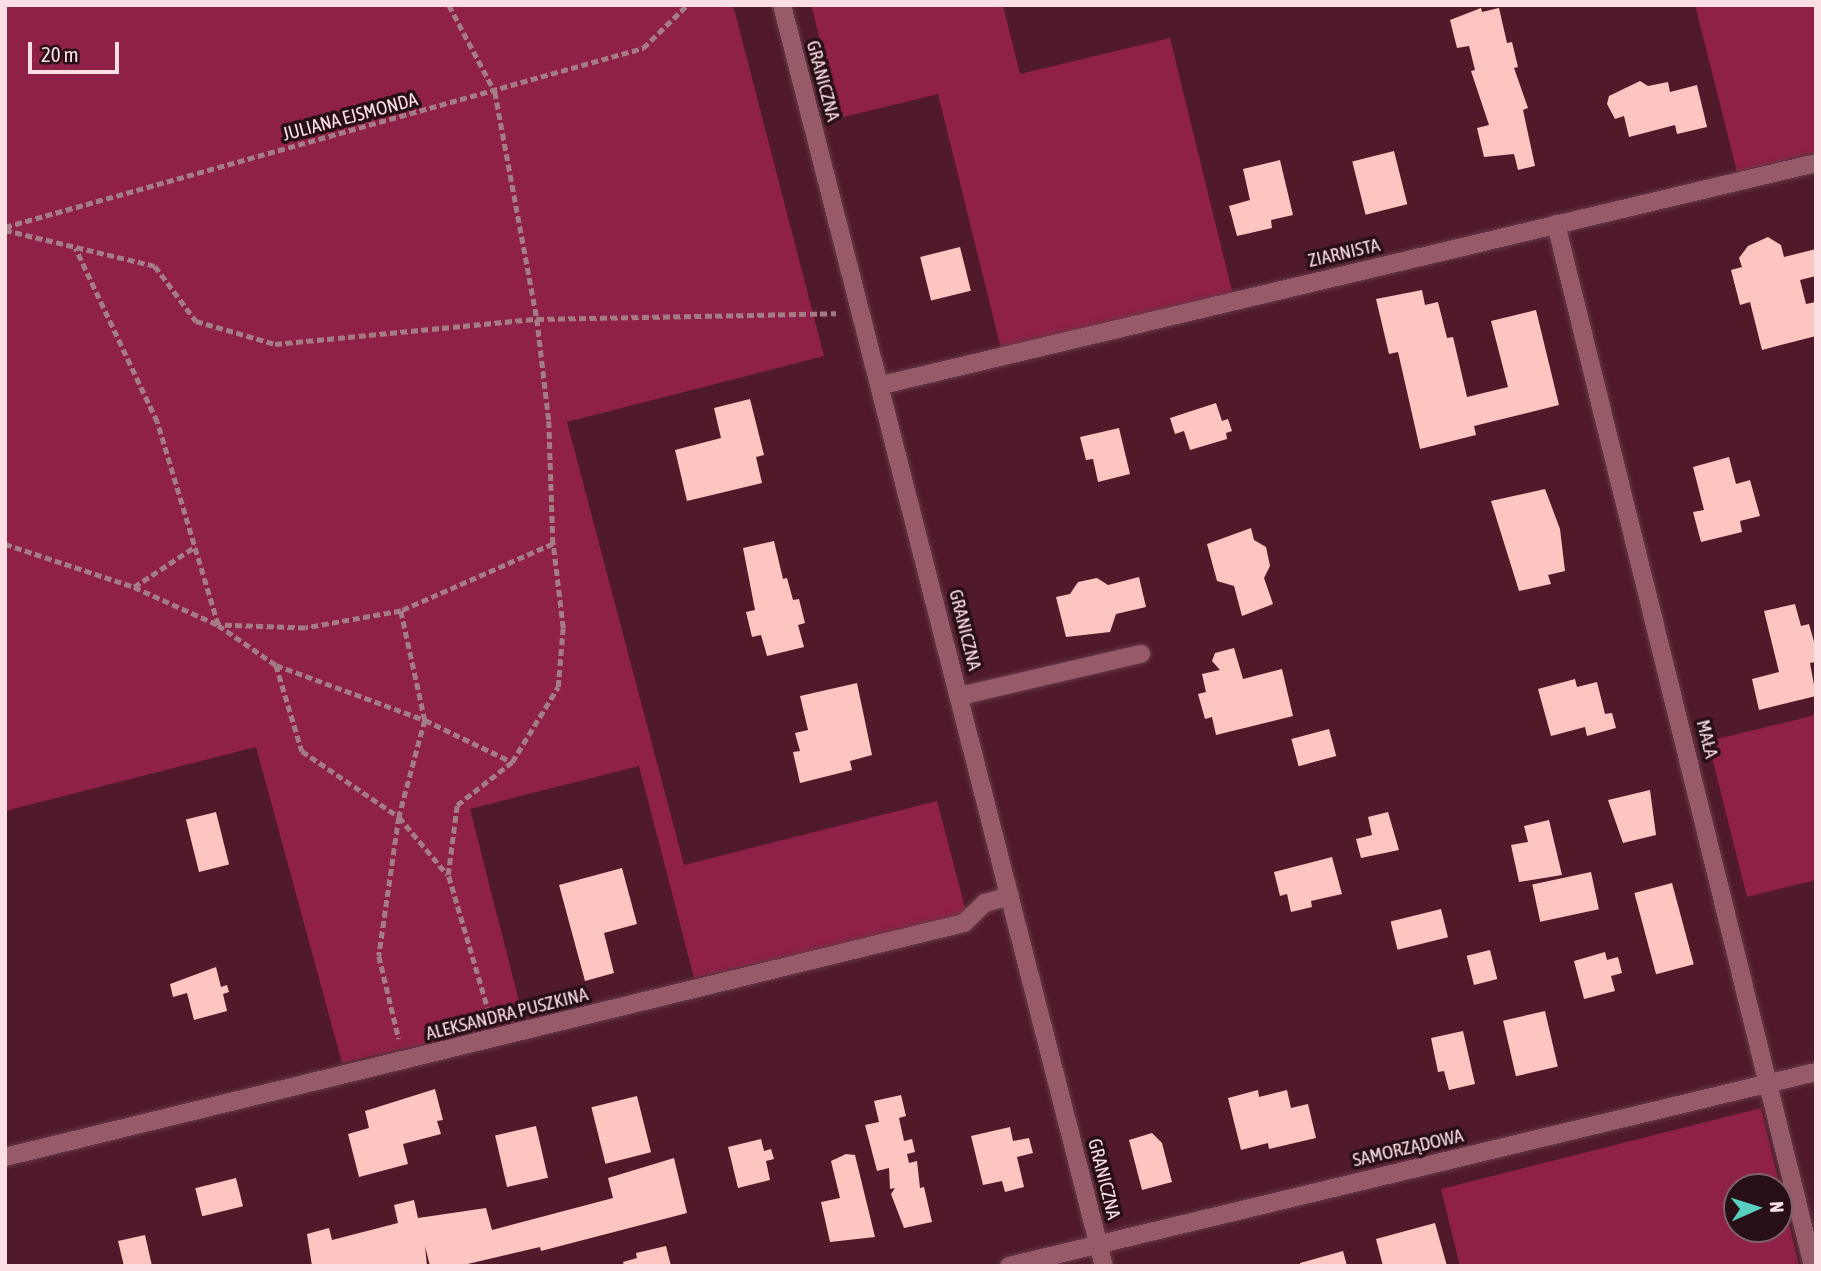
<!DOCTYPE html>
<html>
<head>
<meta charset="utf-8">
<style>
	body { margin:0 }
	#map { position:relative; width:1821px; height:1271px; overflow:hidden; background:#501a2a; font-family:"Asap Condensed",sans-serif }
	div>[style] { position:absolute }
	.green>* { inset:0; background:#8f2047 }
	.building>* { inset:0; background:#fec5c0; transform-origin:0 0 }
	.path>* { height:4.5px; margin-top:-2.25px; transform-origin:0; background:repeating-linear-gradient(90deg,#a57c86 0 7px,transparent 0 10.5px) }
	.roads { filter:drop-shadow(0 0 2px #673b49) drop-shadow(0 0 2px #673b49) }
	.minor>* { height:18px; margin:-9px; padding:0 9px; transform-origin:9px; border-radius:9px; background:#975a68 }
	span { translate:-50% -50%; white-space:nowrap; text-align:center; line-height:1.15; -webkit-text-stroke:7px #270f15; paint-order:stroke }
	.street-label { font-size:19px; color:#fcdfe4 }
	.frame { position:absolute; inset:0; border:7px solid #fcdfe4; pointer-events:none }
	.north { position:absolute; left:1723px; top:1173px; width:70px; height:70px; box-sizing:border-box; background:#270f15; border:2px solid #7c6268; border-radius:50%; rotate:87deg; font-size:19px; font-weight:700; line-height:28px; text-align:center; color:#fcdfe4 }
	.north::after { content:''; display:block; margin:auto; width:24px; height:32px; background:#58cec0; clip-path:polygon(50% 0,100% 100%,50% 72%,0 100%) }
	.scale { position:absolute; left:28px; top:42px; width:91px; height:32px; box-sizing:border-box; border:4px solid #fcdfe4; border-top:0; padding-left:9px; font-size:21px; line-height:24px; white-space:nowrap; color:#fcdfe4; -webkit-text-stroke:5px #270f15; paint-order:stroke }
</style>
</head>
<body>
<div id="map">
	<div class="green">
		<div style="clip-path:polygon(5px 5px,733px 5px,824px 356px,567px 422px,684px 865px,937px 801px,967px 915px,694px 978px,639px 766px,470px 809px,524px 1021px,342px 1063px,256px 747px,5px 811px)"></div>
		<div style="clip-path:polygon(811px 5px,1003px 5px,1020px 74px,1170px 38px,1233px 295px,1002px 353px,938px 94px,840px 118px)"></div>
		<div style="clip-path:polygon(1695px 5px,1816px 5px,1816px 152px,1737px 172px)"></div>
		<div style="clip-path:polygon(1816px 715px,1816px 880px,1747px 897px,1708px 741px)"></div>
		<div style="clip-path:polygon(evenodd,1761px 1108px,1799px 1266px,1460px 1266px,1441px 1189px,1761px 1108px,1779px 1187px,1779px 1229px,1737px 1229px,1737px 1187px,1779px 1187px)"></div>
	</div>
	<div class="building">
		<div style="clip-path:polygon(1481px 8px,1482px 12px,1499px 8px,1507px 43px,1512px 42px,1518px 67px,1514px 68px,1528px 108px,1523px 110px,1535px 166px,1518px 170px,1514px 154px,1484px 157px,1477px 128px,1489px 125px,1471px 71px,1475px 70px,1469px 46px,1457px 48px,1450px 20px)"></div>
		<div style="clip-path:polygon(1640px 81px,1648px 86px,1668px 82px,1670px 92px,1697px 85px,1707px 127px,1677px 134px,1675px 125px,1629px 137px,1624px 116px,1615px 119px,1607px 104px,1609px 96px)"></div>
		<div style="left:1394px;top:151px;width:55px;height:43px;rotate:76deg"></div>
		<div style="clip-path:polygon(1280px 160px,1293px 215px,1271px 220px,1272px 228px,1237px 236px,1229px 206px,1250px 200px,1243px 169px)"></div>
		<div style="clip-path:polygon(1768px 237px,1781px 245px,1784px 257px,1816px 249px,1816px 276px,1800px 280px,1806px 304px,1816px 302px,1816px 336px,1762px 350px,1750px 302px,1740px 305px,1731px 270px,1742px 267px,1739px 258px,1748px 246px)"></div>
		<div style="left:960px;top:247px;width:45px;height:41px;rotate:76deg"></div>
		<div style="clip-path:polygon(1422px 290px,1425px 305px,1438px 302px,1447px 338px,1453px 337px,1467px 397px,1508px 387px,1491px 321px,1536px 310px,1559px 405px,1474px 426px,1476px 435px,1420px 449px,1398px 352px,1389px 354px,1376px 299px)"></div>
		<div style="clip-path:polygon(750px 399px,764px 455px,756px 457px,762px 483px,687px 501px,675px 450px,721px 438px,714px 408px)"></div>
		<div style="clip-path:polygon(1216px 403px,1222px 421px,1228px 419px,1232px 431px,1226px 433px,1227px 439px,1190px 450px,1184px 431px,1175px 434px,1170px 418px)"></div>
		<div style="clip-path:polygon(1119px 428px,1130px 474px,1098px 482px,1093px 459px,1086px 460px,1080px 437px)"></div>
		<div style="clip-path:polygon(1729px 457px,1736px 484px,1750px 480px,1760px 516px,1740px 521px,1742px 532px,1701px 542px,1693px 512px,1704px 510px,1693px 467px)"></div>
		<div style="clip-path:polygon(1545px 489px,1560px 529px,1565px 571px,1548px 575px,1551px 584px,1519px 591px,1491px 501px)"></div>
		<div style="clip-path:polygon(1251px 528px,1254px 540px,1266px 547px,1270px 566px,1264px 578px,1273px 604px,1242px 616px,1234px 586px,1217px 581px,1207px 544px)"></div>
		<div style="clip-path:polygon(774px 541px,783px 579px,787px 578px,793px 600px,799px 599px,805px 623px,798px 625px,804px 647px,767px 656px,761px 635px,752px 637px,746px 612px,755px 610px,743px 548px)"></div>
		<div style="clip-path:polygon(1139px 577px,1146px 607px,1116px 614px,1110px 632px,1066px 637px,1056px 597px,1070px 594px,1078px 582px,1097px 578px,1108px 585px)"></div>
		<div style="clip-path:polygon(1795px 604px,1801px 626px,1809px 624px,1816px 649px,1815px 662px,1810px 663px,1816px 696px,1759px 710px,1752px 679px,1779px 672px,1764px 611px)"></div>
		<div style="clip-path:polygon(1234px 648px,1243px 679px,1282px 669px,1293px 716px,1216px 735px,1212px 717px,1205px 719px,1198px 694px,1206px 692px,1202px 674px,1220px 670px,1212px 661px,1215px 653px)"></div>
		<div style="clip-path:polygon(1575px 679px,1577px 687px,1597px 682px,1605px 714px,1612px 713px,1616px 728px,1587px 736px,1585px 727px,1551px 736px,1538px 689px)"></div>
		<div style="clip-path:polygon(857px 683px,872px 755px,850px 761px,852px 770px,800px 783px,793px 752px,800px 751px,795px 733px,808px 730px,800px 696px)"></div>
		<div style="left:1329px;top:729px;width:28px;height:39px;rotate:75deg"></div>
		<div style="clip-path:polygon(1650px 790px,1656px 835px,1623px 843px,1608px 800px)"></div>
		<div style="left:216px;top:812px;width:54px;height:31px;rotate:76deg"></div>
		<div style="clip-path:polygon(1388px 812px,1399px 850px,1361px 858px,1356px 839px,1372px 835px,1368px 817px)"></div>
		<div style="clip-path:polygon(1549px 820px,1562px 875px,1519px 882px,1511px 845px,1528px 842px,1524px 826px)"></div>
		<div style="clip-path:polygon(1332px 857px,1342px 894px,1311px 901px,1312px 907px,1291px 912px,1287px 894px,1280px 896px,1274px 872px)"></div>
		<div style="clip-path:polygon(622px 868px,637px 924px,604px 933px,614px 973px,585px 981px,559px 885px)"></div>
		<div style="left:1591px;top:872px;width:38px;height:60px;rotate:78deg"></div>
		<div style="left:1672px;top:883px;width:84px;height:39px;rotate:75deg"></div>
		<div style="left:1441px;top:909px;width:29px;height:52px;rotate:76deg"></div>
		<div style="left:1490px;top:950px;width:30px;height:24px;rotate:76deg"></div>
		<div style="clip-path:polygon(1605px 952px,1607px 960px,1618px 957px,1622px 973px,1611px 976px,1615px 991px,1584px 999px,1574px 961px)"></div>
		<div style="clip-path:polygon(216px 967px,221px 987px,227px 985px,229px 992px,223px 994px,227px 1011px,194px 1020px,187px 993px,173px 997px,170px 984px)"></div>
		<div style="left:1545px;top:1011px;width:57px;height:43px;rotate:77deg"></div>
		<div style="clip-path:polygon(1463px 1031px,1475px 1084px,1449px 1090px,1444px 1071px,1438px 1072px,1431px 1038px)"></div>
		<div style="clip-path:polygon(435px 1089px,443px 1120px,437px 1121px,441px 1134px,403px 1144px,408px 1164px,359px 1177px,348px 1134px,369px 1128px,365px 1111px)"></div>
		<div style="clip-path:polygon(1258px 1090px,1259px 1097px,1287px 1090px,1291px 1108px,1308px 1104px,1316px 1138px,1269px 1149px,1268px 1143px,1241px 1150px,1228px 1098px)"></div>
		<div style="clip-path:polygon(901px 1095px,906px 1116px,899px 1118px,904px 1141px,912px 1139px,915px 1152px,907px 1154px,909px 1163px,917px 1161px,920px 1188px,924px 1187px,932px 1222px,904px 1228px,891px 1194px,895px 1188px,890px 1189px,889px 1168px,877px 1171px,865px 1125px,879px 1122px,874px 1101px)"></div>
		<div style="left:637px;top:1096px;width:58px;height:47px;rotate:76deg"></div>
		<div style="left:536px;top:1126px;width:53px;height:42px;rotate:77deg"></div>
		<div style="clip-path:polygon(1010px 1127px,1013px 1141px,1029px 1138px,1033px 1153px,1017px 1157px,1024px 1187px,1005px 1192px,1002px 1181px,983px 1185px,971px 1136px)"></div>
		<div style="clip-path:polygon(1152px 1133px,1162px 1143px,1172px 1182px,1142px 1190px,1129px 1140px)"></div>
		<div style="clip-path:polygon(761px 1139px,764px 1151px,771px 1149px,774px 1159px,766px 1161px,770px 1180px,738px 1188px,728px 1147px)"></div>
		<div style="clip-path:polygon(846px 1154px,855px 1155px,875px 1237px,830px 1242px,821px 1202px,840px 1198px,831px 1161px)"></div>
		<div style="clip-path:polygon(674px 1158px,687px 1213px,541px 1251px,540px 1247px,459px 1266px,430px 1266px,425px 1246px,427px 1266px,312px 1266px,307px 1234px,329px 1228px,332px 1240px,398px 1223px,394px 1205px,414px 1200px,418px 1218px,486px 1208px,492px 1230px,613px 1198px,608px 1178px)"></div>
		<div style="left:236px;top:1178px;width:29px;height:42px;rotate:76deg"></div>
		<div style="clip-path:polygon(1435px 1223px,1447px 1266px,1383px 1266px,1376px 1239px)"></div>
		<div style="clip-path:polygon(145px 1235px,152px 1266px,124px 1266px,118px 1241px)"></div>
		<div style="clip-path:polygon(666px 1246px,671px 1266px,624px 1266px,623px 1262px,637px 1258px,636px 1253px)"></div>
		<div style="clip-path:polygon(1343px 1251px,1347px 1266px,1301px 1266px,1300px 1263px)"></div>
	</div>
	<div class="path">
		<div style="left:449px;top:5px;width:98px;rotate:62.1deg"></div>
		<div style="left:495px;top:92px;width:231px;rotate:79.5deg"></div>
		<div style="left:537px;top:319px;width:299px;rotate:-1.1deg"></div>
		<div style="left:5px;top:227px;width:663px;rotate:-15.67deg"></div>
		<div style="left:643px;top:48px;width:62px;rotate:-44.3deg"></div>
		<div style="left:5px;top:230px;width:154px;rotate:13.5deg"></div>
		<div style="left:155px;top:266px;width:69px;rotate:53.3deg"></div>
		<div style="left:196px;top:321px;width:82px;rotate:16.2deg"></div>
		<div style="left:275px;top:344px;width:263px;rotate:-5.5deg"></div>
		<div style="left:537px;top:319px;width:103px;rotate:83.3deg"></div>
		<div style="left:549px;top:421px;width:123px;rotate:88.1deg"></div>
		<div style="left:553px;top:544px;width:166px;rotate:156.2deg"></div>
		<div style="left:401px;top:611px;width:97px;rotate:170deg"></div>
		<div style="left:305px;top:628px;width:87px;rotate:-178deg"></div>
		<div style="left:218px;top:625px;width:212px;rotate:-106.7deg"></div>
		<div style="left:157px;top:422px;width:192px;rotate:-115.2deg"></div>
		<div style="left:5px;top:544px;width:136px;rotate:18.4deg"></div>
		<div style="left:134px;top:587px;width:92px;rotate:24.3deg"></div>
		<div style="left:218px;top:625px;width:70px;rotate:34.6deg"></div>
		<div style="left:276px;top:665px;width:90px;rotate:73.2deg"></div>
		<div style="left:302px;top:751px;width:117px;rotate:34.2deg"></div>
		<div style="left:399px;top:817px;width:140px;rotate:98.2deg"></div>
		<div style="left:379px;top:956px;width:85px;rotate:76.5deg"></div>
		<div style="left:134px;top:587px;width:74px;rotate:-33.5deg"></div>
		<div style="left:401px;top:611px;width:112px;rotate:77.6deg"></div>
		<div style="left:425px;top:720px;width:97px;rotate:25.8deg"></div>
		<div style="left:276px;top:665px;width:159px;rotate:20.3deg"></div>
		<div style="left:425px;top:720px;width:100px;rotate:105deg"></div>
		<div style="left:399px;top:817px;width:75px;rotate:49.9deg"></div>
		<div style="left:489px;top:1014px;width:145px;rotate:-106.4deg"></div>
		<div style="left:448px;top:875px;width:71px;rotate:-82.7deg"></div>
		<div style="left:457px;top:805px;width:70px;rotate:-38deg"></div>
		<div style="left:512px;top:762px;width:88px;rotate:-58.5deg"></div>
		<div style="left:558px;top:687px;width:59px;rotate:-85.2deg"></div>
		<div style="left:563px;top:628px;width:85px;rotate:-96.8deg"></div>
	</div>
	<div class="roads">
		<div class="minor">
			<div style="left:782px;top:5px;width:1301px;rotate:75.68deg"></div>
			<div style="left:1556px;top:224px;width:1073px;rotate:76.15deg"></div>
			<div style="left:882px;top:385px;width:960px;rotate:-13.37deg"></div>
			<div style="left:960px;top:696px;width:186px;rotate:-13.1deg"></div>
			<div style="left:5px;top:1157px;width:987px;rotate:-13.71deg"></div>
			<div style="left:964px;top:923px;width:29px;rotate:-44deg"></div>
			<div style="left:985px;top:903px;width:26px;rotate:-16deg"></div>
			<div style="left:1009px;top:1266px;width:830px;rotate:-13.52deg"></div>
		</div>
	</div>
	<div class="street-label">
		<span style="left:823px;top:81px;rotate:75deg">GRANICZNA</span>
		<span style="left:350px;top:117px;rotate:-15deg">JULIANA EJSMONDA</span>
		<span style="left:1344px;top:253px;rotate:-13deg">ZIARNISTA</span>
		<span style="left:965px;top:630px;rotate:76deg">GRANICZNA</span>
		<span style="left:1707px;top:739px;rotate:76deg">MAŁA</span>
		<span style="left:507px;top:1014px;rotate:-14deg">ALEKSANDRA PUSZKINA</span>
		<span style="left:1408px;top:1148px;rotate:-13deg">SAMORZĄDOWA</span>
		<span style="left:1104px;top:1179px;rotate:76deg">GRANICZNA</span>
	</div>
	<div class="frame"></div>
	<div class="north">N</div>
	<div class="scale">20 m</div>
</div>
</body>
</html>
